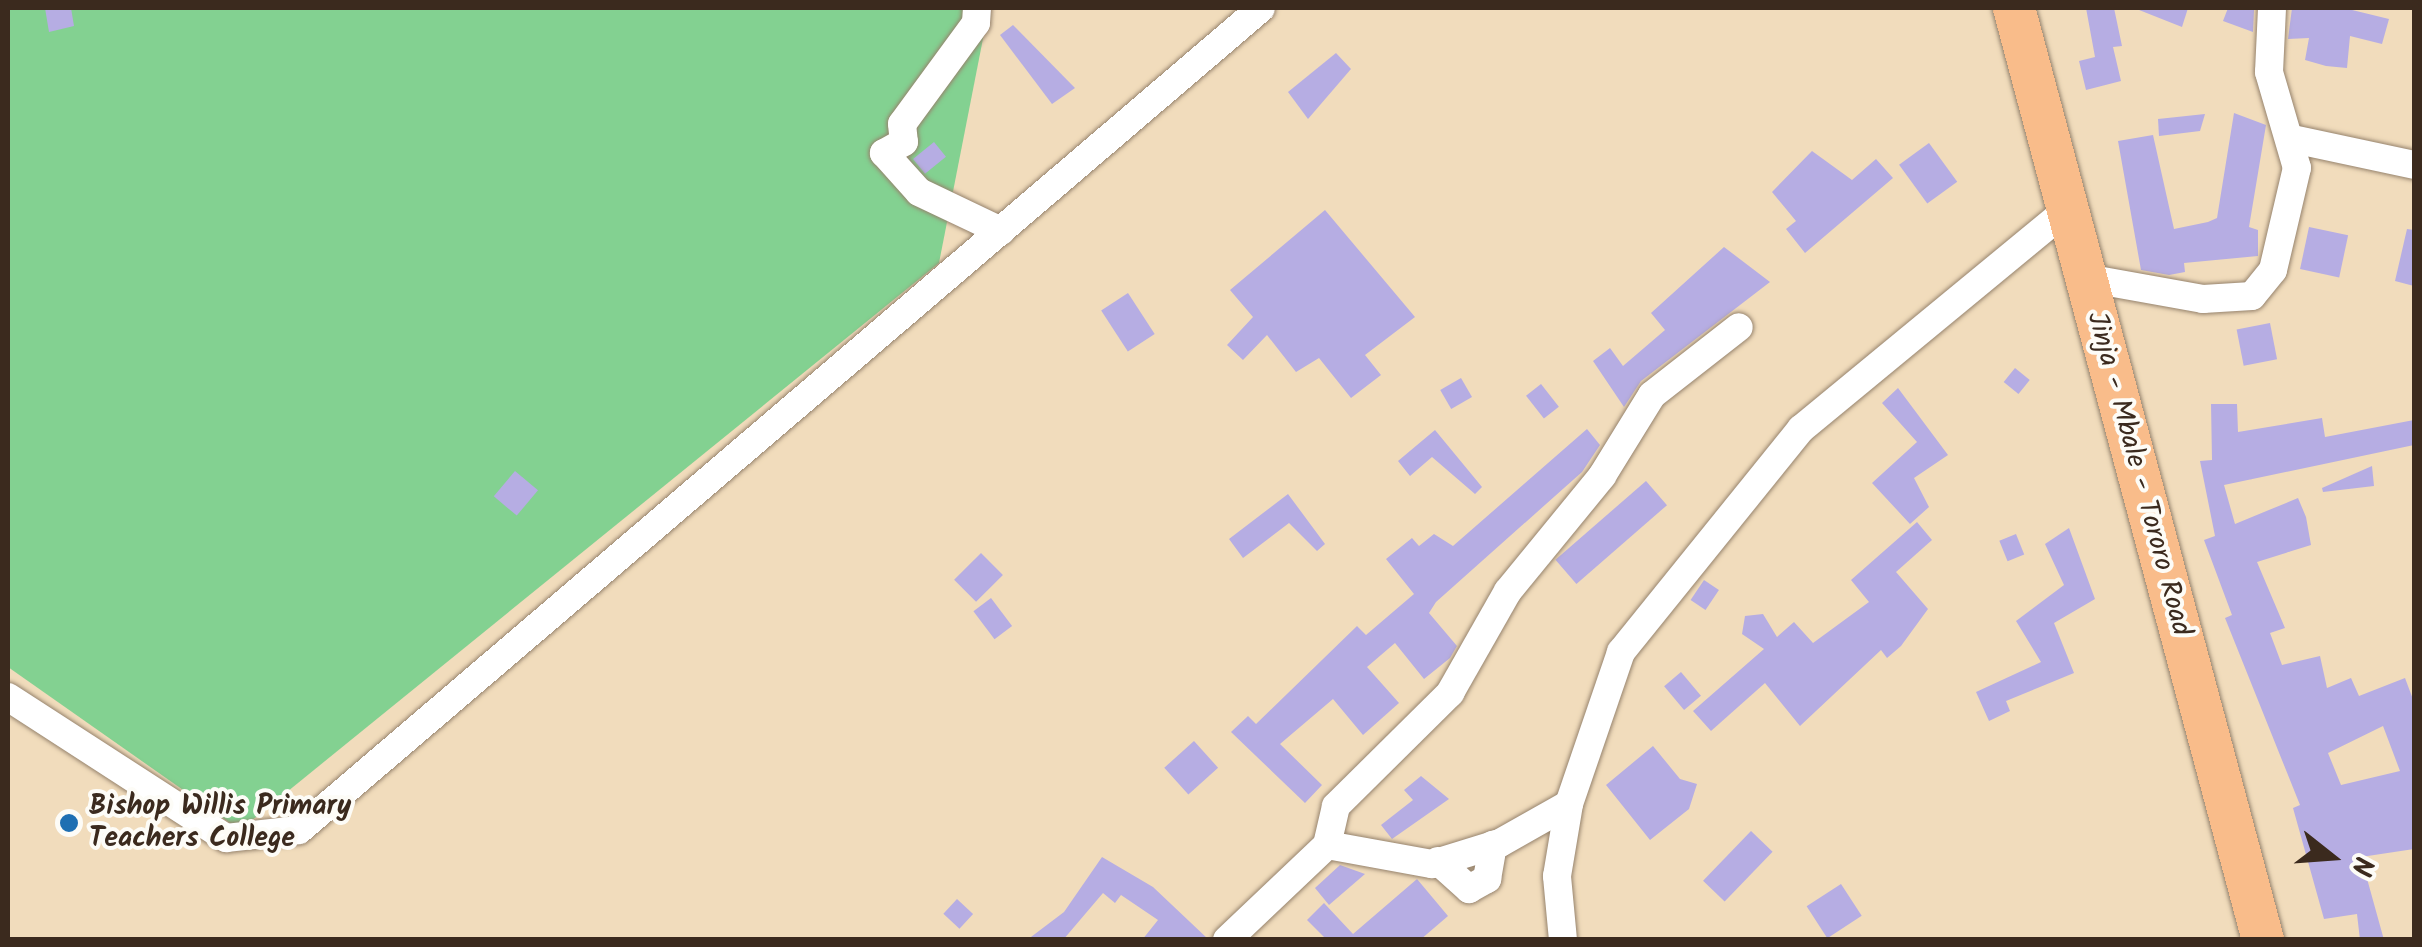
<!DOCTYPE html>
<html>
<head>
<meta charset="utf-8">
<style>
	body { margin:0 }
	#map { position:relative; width:2422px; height:947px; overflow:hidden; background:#f1dcbc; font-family:Kalam,sans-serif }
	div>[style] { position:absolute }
	.green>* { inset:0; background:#83d191 }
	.building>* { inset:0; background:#b6ade3; transform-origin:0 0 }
	.roads { filter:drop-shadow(0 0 2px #96836d) drop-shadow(0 0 2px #96836d) }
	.minor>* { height:28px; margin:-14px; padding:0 14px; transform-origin:14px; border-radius:14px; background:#fff }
	.primary>* { height:42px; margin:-21px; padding:0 21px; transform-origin:21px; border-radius:21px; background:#f9bc8a }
	.dots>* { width:28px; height:28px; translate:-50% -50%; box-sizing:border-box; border:5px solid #fdfcf7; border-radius:50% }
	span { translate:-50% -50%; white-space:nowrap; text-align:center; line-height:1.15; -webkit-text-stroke:8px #fdfcf7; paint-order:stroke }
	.street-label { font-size:28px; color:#3b2a1e }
	.poi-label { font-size:28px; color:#3b2a1e; font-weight:700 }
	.left { translate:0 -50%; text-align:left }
	.frame { position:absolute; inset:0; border:10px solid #3b2a1e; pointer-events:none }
	.north { position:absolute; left:2282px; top:807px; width:100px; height:100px; -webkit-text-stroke:8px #fdfcf7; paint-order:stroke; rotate:107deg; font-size:28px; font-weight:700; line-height:40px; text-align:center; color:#3b2a1e }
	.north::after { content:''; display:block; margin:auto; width:35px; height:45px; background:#3b2a1e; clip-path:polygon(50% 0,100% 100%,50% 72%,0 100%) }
</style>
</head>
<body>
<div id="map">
	<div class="green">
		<div style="clip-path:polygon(8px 8px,989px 8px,939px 263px,240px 830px,8px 667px)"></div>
	</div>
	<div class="building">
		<div style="clip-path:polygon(45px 8px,71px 8px,74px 26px,49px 32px)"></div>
		<div style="clip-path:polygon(2086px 8px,2114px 8px,2122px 46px,2113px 47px,2121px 81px,2086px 90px,2079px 61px,2095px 57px)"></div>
		<div style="clip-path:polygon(2134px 8px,2188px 8px,2182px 27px)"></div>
		<div style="clip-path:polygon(2228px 8px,2254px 10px,2253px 32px,2223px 21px)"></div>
		<div style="clip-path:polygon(2292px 8px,2344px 8px,2389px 19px,2382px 44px,2350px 36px,2347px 68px,2326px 66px,2305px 60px,2309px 38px,2288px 39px)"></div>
		<div style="clip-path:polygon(1013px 25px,1075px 88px,1052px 104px,1000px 35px)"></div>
		<div style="clip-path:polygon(1336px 53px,1351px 69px,1308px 119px,1288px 92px)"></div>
		<div style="clip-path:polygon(2234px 113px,2266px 125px,2249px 227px,2258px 230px,2258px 256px,2184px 263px,2185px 272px,2169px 275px,2141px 270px,2118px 141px,2153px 135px,2174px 229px,2208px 222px,2217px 218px)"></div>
		<div style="clip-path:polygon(2205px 114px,2200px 131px,2159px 136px,2158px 119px)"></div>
		<div style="left:934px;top:142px;width:19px;height:27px;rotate:51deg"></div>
		<div style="left:1929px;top:143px;width:48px;height:37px;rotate:54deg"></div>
		<div style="clip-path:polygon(1812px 151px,1852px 180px,1876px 159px,1893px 178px,1805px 253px,1786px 229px,1796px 221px,1772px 192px)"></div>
		<div style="clip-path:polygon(1325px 210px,1415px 317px,1365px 355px,1381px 375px,1351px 398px,1319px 358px,1296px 372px,1267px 335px,1243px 360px,1227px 345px,1253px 317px,1230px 290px)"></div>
		<div style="left:2309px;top:227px;width:40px;height:43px;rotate:12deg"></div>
		<div style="clip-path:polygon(2407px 229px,2414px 230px,2414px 286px,2395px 281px)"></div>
		<div style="clip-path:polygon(1724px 247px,1770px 282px,1641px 381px,1624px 407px,1593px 361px,1610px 348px,1623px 366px,1665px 330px,1651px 313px)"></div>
		<div style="left:1128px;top:293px;width:49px;height:32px;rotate:57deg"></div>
		<div style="left:2270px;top:323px;width:37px;height:34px;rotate:79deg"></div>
		<div style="left:2015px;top:368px;width:19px;height:18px;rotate:39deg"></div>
		<div style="left:1461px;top:378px;width:22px;height:24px;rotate:60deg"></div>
		<div style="left:1541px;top:384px;width:29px;height:19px;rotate:52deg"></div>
		<div style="clip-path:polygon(1898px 388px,1948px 455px,1914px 478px,1929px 507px,1910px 524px,1872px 483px,1917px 442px,1882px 403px)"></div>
		<div style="clip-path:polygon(evenodd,2211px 404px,2237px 404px,2238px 432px,2322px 418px,2325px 437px,2414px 420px,2414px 445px,2224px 485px,2235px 524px,2298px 498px,2306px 517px,2311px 545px,2257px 562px,2285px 628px,2270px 633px,2282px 665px,2320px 656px,2327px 688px,2351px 678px,2359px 696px,2405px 678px,2414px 702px,2414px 849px,2361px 857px,2384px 940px,2360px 940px,2357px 914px,2324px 919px,2293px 808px,2300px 805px,2225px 618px,2232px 615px,2204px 540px,2215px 536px,2200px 461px,2212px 460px,2211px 404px,2383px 726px,2400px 771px,2341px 785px,2328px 753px,2383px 726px)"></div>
		<div style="clip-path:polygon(1587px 429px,1600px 445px,1582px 472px,1436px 602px,1429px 613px,1457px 646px,1450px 658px,1424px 679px,1395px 643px,1367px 667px,1399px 703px,1363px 735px,1333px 699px,1280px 744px,1322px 785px,1305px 803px,1231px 732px,1248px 716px,1256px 724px,1357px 626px,1366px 635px,1414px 594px,1386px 559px,1412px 538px,1419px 546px,1434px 534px,1453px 546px)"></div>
		<div style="clip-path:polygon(1435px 430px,1482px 487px,1475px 494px,1432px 457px,1410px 476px,1398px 461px)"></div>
		<div style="clip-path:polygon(2372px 466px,2374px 486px,2323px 492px,2322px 488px)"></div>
		<div style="left:515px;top:471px;width:30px;height:33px;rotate:40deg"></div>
		<div style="left:1646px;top:481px;width:32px;height:120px;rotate:49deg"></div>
		<div style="clip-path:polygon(1288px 494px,1325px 544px,1317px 551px,1289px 523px,1243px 558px,1229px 539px)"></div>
		<div style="clip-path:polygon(1917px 522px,1932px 540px,1896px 572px,1928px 609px,1901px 646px,1887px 658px,1881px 650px,1800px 726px,1765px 683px,1711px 731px,1693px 711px,1764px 649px,1742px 634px,1745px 616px,1763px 614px,1777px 637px,1794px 622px,1813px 643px,1869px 602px,1851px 580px)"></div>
		<div style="clip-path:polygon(2069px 528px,2095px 599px,2054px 623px,2074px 673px,2006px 701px,2010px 711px,1989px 721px,1976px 692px,2041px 662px,2016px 621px,2064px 585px,2045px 544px)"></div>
		<div style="left:2016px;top:534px;width:22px;height:18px;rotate:68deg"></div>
		<div style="left:981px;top:553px;width:31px;height:38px;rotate:45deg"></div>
		<div style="left:1704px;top:580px;width:18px;height:24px;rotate:34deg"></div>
		<div style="left:991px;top:598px;width:35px;height:22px;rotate:53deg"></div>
		<div style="left:1681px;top:672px;width:31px;height:22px;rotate:50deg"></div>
		<div style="left:1194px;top:741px;width:36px;height:40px;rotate:48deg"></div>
		<div style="clip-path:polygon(1653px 746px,1680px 779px,1697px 784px,1689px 809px,1650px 840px,1606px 785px)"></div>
		<div style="clip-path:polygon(1421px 776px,1449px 799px,1392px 839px,1381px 825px,1413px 800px,1404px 790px)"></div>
		<div style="left:1751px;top:831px;width:30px;height:69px;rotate:44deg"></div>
		<div style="clip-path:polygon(1102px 857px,1153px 887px,1208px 939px,1142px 940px,1158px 920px,1121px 895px,1115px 903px,1103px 893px,1063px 940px,1027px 940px,1064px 912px)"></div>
		<div style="clip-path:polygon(1340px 865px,1365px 874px,1329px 905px,1315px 888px)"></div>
		<div style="clip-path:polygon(1417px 879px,1448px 916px,1420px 940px,1327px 940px,1307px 920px,1324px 903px,1353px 934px)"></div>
		<div style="left:1841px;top:884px;width:38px;height:41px;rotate:57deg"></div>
		<div style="left:957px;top:899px;width:22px;height:20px;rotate:43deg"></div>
	</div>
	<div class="roads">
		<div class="minor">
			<div style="left:977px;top:8px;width:15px;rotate:94deg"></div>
			<div style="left:976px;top:23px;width:125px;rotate:126.2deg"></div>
			<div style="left:902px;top:124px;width:18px;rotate:84deg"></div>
			<div style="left:904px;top:142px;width:23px;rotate:151deg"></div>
			<div style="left:884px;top:153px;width:52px;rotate:48.1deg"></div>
			<div style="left:919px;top:192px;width:91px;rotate:25.4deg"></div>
			<div style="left:2293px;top:139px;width:124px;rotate:12.1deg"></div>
			<div style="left:2086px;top:278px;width:119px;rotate:10.2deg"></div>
			<div style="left:2203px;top:299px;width:49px;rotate:-3.5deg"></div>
			<div style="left:2252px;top:296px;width:33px;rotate:-51deg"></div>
			<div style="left:2273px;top:270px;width:105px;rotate:-76.8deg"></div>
			<div style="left:2297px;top:168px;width:100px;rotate:-106.3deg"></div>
			<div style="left:2269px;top:72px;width:64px;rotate:-87.3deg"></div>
			<div style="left:8px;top:697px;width:260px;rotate:32.9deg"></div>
			<div style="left:226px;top:838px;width:73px;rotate:-6.3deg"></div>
			<div style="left:299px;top:830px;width:1265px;rotate:-40.51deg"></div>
			<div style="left:1327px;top:845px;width:107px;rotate:10.3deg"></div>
			<div style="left:1432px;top:864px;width:71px;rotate:-17.2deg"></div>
			<div style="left:1500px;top:843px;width:79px;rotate:-29.5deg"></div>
			<div style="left:1438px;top:861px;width:42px;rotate:42.1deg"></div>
			<div style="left:1469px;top:889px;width:21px;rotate:-29deg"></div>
			<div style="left:1487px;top:879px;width:35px;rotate:-80deg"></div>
			<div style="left:1227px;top:940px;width:138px;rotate:-43.5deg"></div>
			<div style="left:1327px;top:845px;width:40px;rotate:-77deg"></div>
			<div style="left:1336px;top:806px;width:161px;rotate:-44.7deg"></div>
			<div style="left:1450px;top:693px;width:117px;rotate:-60.4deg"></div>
			<div style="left:1508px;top:591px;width:149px;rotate:-50.7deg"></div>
			<div style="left:1602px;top:476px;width:95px;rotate:-58.3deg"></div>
			<div style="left:1652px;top:395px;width:110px;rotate:-38deg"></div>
			<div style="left:1563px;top:940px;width:64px;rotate:-95.4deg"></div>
			<div style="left:1557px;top:876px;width:73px;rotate:-80.5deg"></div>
			<div style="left:1569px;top:804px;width:161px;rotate:-71.1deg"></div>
			<div style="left:1621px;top:652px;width:287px;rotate:-51.1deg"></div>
			<div style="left:1801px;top:429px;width:346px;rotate:-39.5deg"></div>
		</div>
		<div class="primary">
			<div style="left:2014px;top:8px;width:965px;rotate:75.04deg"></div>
		</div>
	</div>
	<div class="dots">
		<div style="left:69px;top:823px;background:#1f6fb2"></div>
	</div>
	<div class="street-label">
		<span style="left:2138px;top:474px;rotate:75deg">Jinja - Mbale - Tororo Road</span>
	</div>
	<div class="poi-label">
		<span class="left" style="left:89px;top:823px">Bishop Willis Primary<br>Teachers College</span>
	</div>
	<div class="frame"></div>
	<div class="north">N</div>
</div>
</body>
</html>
